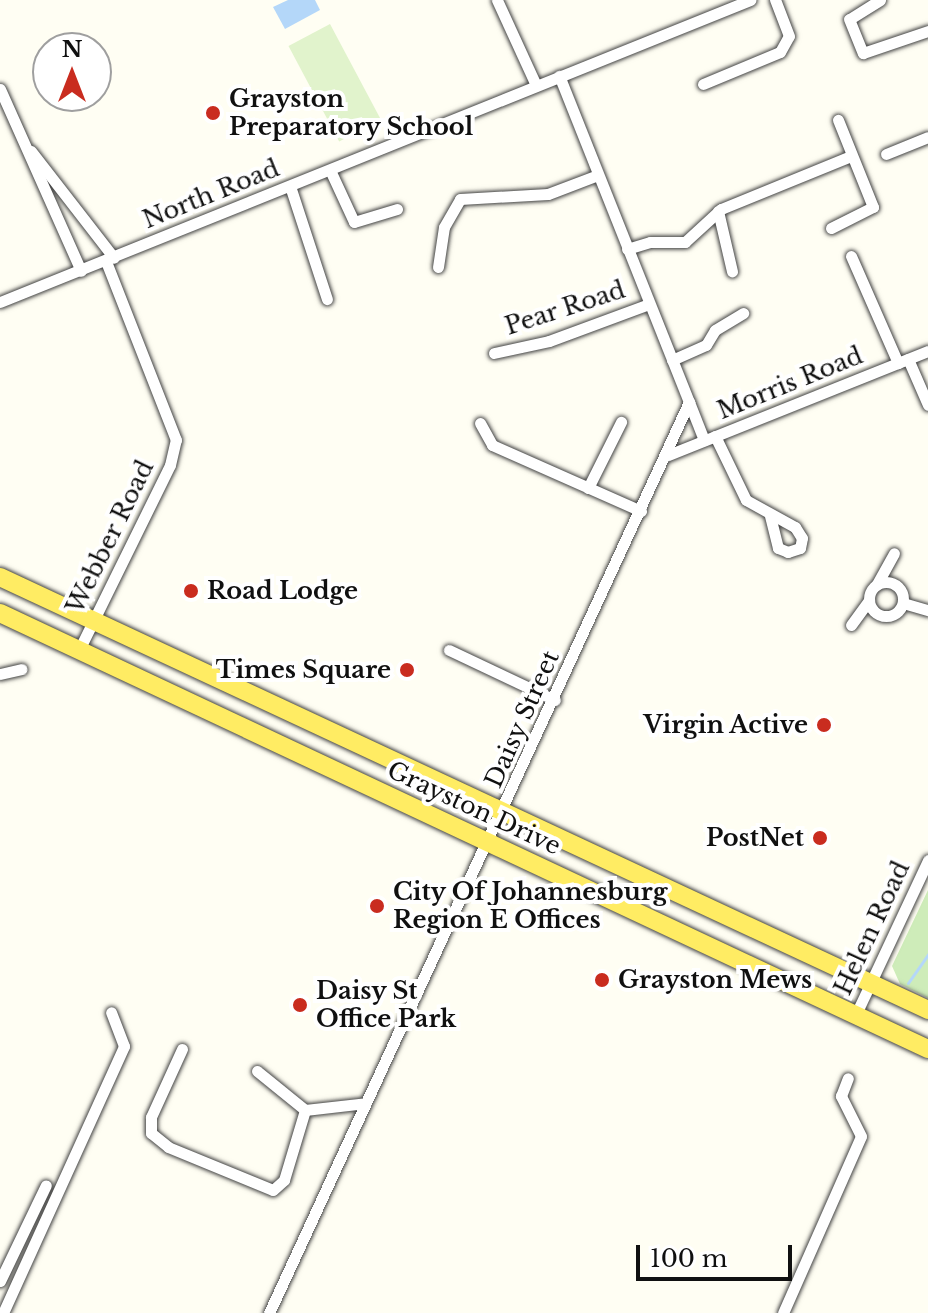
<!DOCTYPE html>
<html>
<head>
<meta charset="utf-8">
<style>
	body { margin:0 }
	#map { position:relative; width:928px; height:1313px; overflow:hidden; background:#fffef3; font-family:"Libre Baskerville",serif }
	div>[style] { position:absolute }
	.green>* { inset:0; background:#ceecb9 }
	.pitch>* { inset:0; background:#e1f3cc; transform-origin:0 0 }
	.water>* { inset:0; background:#b4d7f9 }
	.stream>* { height:3px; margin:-1.5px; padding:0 1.5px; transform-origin:1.5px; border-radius:1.5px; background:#b4d7f9 }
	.roads { filter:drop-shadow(0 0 2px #434343) drop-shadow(0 0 2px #434343) }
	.minor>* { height:11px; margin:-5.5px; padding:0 5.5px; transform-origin:5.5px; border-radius:5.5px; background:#fff }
	.minor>.ring { margin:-5.5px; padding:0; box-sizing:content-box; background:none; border:11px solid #fff; border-radius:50% }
	.primary>* { height:18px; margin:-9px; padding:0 9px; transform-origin:9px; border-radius:9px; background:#ffec63 }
	.dots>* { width:22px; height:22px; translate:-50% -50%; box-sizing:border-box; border:4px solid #fff; border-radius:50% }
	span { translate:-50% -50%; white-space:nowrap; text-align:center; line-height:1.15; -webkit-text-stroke:8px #fff; paint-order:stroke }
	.poi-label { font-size:24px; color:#101010; font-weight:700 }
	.left { translate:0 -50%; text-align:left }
	.right { translate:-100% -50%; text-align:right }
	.street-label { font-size:24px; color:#101010 }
	.north { position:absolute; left:32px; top:32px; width:80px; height:80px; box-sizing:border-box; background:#fff; border:2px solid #9f9f9f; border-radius:50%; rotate:0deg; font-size:22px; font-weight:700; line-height:32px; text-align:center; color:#101010 }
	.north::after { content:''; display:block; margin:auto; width:28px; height:36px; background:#c92c1f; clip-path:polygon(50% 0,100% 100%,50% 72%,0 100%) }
	.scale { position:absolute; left:636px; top:1245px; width:156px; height:36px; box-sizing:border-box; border:4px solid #101010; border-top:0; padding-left:10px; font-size:24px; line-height:28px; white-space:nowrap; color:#101010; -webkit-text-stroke:6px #fff; paint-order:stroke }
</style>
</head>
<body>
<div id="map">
	<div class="green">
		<div style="clip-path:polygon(928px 890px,928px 998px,900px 984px,892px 966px)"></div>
	</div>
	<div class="pitch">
		<div style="left:330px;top:24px;width:108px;height:47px;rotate:62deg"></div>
	</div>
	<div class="water">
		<div style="clip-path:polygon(288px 0,315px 0,320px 10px,285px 29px,273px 7px)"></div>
	</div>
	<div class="stream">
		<div style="left:908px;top:983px;width:35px;rotate:-55deg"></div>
	</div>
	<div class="roads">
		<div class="minor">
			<div style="left:497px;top:0;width:94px;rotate:65.4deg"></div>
			<div style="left:880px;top:0;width:36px;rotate:148deg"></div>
			<div style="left:849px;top:19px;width:37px;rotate:68deg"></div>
			<div style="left:863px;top:53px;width:69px;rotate:-18.7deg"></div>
			<div style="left:703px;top:84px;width:83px;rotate:-22.6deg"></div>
			<div style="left:780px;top:52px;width:18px;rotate:-61deg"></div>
			<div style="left:789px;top:36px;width:39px;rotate:-111deg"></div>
			<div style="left:0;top:89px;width:199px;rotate:66deg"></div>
			<div style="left:31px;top:151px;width:135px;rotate:52.2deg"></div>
			<div style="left:886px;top:154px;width:45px;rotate:-22deg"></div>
			<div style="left:330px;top:170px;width:57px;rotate:65.2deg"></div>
			<div style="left:354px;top:222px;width:45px;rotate:-16.8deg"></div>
			<div style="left:290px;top:186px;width:119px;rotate:71.9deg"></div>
			<div style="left:718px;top:211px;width:62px;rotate:76.9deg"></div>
			<div style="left:831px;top:228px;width:47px;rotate:-26.6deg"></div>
			<div style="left:873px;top:207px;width:94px;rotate:-111.9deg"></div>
			<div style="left:627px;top:249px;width:24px;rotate:-17deg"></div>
			<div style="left:650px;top:242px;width:35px"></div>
			<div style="left:685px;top:242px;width:49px;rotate:-42.5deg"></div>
			<div style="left:721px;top:209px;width:140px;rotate:-22.2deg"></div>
			<div style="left:851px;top:256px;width:117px;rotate:66.3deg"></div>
			<div style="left:438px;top:267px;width:40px;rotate:-81.5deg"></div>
			<div style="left:444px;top:227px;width:32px;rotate:-60deg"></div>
			<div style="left:460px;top:199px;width:88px;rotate:-3.3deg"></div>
			<div style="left:548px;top:194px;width:53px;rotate:-20.8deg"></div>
			<div style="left:0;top:302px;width:809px;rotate:-21.93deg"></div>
			<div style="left:494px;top:353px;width:56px;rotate:-12.3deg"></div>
			<div style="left:549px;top:341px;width:107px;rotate:-20.3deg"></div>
			<div style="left:908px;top:359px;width:50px;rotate:66.5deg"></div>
			<div style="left:672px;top:360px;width:37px;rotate:-24deg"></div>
			<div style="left:706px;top:345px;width:17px;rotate:-59deg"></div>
			<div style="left:715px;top:330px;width:33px;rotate:-31deg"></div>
			<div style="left:689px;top:402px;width:41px;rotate:68.5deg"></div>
			<div style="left:480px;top:423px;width:25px;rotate:61deg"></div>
			<div style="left:492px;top:445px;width:163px;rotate:23.9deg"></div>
			<div style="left:715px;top:436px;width:71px;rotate:64.2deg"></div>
			<div style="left:746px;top:500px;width:56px;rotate:28.9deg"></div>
			<div style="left:795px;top:527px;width:13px;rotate:58deg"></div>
			<div style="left:802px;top:538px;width:10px;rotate:101deg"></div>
			<div style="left:800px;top:548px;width:13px;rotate:162deg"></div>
			<div style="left:788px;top:552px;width:11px;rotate:-158deg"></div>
			<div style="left:778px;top:548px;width:33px;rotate:-104deg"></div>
			<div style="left:668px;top:455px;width:280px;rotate:-21.8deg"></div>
			<div style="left:588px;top:488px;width:74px;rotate:-63.4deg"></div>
			<div class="ring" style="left:869px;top:582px;width:23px;height:23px"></div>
			<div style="left:877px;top:584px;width:35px;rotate:-61deg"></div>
			<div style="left:903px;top:603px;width:26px;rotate:16deg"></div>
			<div style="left:851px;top:625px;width:31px;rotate:-54deg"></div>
			<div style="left:449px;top:650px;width:117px;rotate:25.3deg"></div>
			<div style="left:78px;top:652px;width:208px;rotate:-63.8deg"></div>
			<div style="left:170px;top:465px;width:26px;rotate:-77deg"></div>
			<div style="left:176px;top:440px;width:192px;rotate:-111.4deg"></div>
			<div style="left:0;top:674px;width:22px;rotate:-13deg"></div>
			<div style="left:856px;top:1014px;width:170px;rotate:-64.9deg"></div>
			<div style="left:182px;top:1049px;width:75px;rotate:114.5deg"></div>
			<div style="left:151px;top:1117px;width:16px;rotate:90deg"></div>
			<div style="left:151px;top:1133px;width:22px;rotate:39deg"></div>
			<div style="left:168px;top:1147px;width:113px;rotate:22.3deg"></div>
			<div style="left:273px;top:1190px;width:15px;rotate:-42deg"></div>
			<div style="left:284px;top:1180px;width:73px;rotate:-73.3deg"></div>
			<div style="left:257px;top:1071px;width:62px;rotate:39.1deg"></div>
			<div style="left:305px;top:1110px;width:61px;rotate:-6.5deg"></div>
			<div style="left:0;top:1281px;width:106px;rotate:-64.4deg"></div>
			<div style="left:3px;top:1313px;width:293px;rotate:-65.6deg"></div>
			<div style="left:124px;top:1046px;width:36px;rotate:-111deg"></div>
			<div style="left:269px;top:1313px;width:1003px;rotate:-65.25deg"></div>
			<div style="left:689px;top:402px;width:351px;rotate:-111.7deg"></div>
			<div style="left:783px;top:1313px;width:193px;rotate:-66.2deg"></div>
			<div style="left:861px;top:1136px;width:45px;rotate:-116.6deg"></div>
			<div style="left:841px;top:1096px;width:19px;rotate:-69deg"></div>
		</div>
		<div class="primary">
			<div style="left:0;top:577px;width:1024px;rotate:25.01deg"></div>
			<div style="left:0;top:613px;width:1025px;rotate:25.17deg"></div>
		</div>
	</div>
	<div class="dots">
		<div style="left:213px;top:113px;background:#c92c1f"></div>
		<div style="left:191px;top:591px;background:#c92c1f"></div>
		<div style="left:407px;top:670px;background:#c92c1f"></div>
		<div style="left:824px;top:725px;background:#c92c1f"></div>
		<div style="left:820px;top:838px;background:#c92c1f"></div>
		<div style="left:377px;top:906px;background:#c92c1f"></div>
		<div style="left:602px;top:980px;background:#c92c1f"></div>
		<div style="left:300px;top:1005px;background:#c92c1f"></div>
	</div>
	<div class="poi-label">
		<span class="left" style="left:229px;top:113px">Grayston<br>Preparatory School</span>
		<span class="left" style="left:207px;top:591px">Road Lodge</span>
		<span class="right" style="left:391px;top:670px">Times Square</span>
		<span class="right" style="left:808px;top:725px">Virgin Active</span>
		<span class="right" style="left:804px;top:838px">PostNet</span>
		<span class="left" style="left:393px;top:906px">City Of Johannesburg<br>Region E Offices</span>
		<span class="left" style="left:618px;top:980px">Grayston Mews</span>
		<span class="left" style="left:316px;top:1005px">Daisy St<br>Office Park</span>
	</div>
	<div class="street-label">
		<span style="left:211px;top:194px;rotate:-22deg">North Road</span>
		<span style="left:565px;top:308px;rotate:-18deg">Pear Road</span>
		<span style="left:790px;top:383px;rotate:-22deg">Morris Road</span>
		<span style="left:110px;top:537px;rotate:-64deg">Webber Road</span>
		<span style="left:522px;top:719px;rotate:-66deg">Daisy Street</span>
		<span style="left:474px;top:808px;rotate:25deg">Grayston Drive</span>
		<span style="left:872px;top:928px;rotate:-65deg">Helen Road</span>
	</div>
	<div class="north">N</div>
	<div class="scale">100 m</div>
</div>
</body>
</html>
